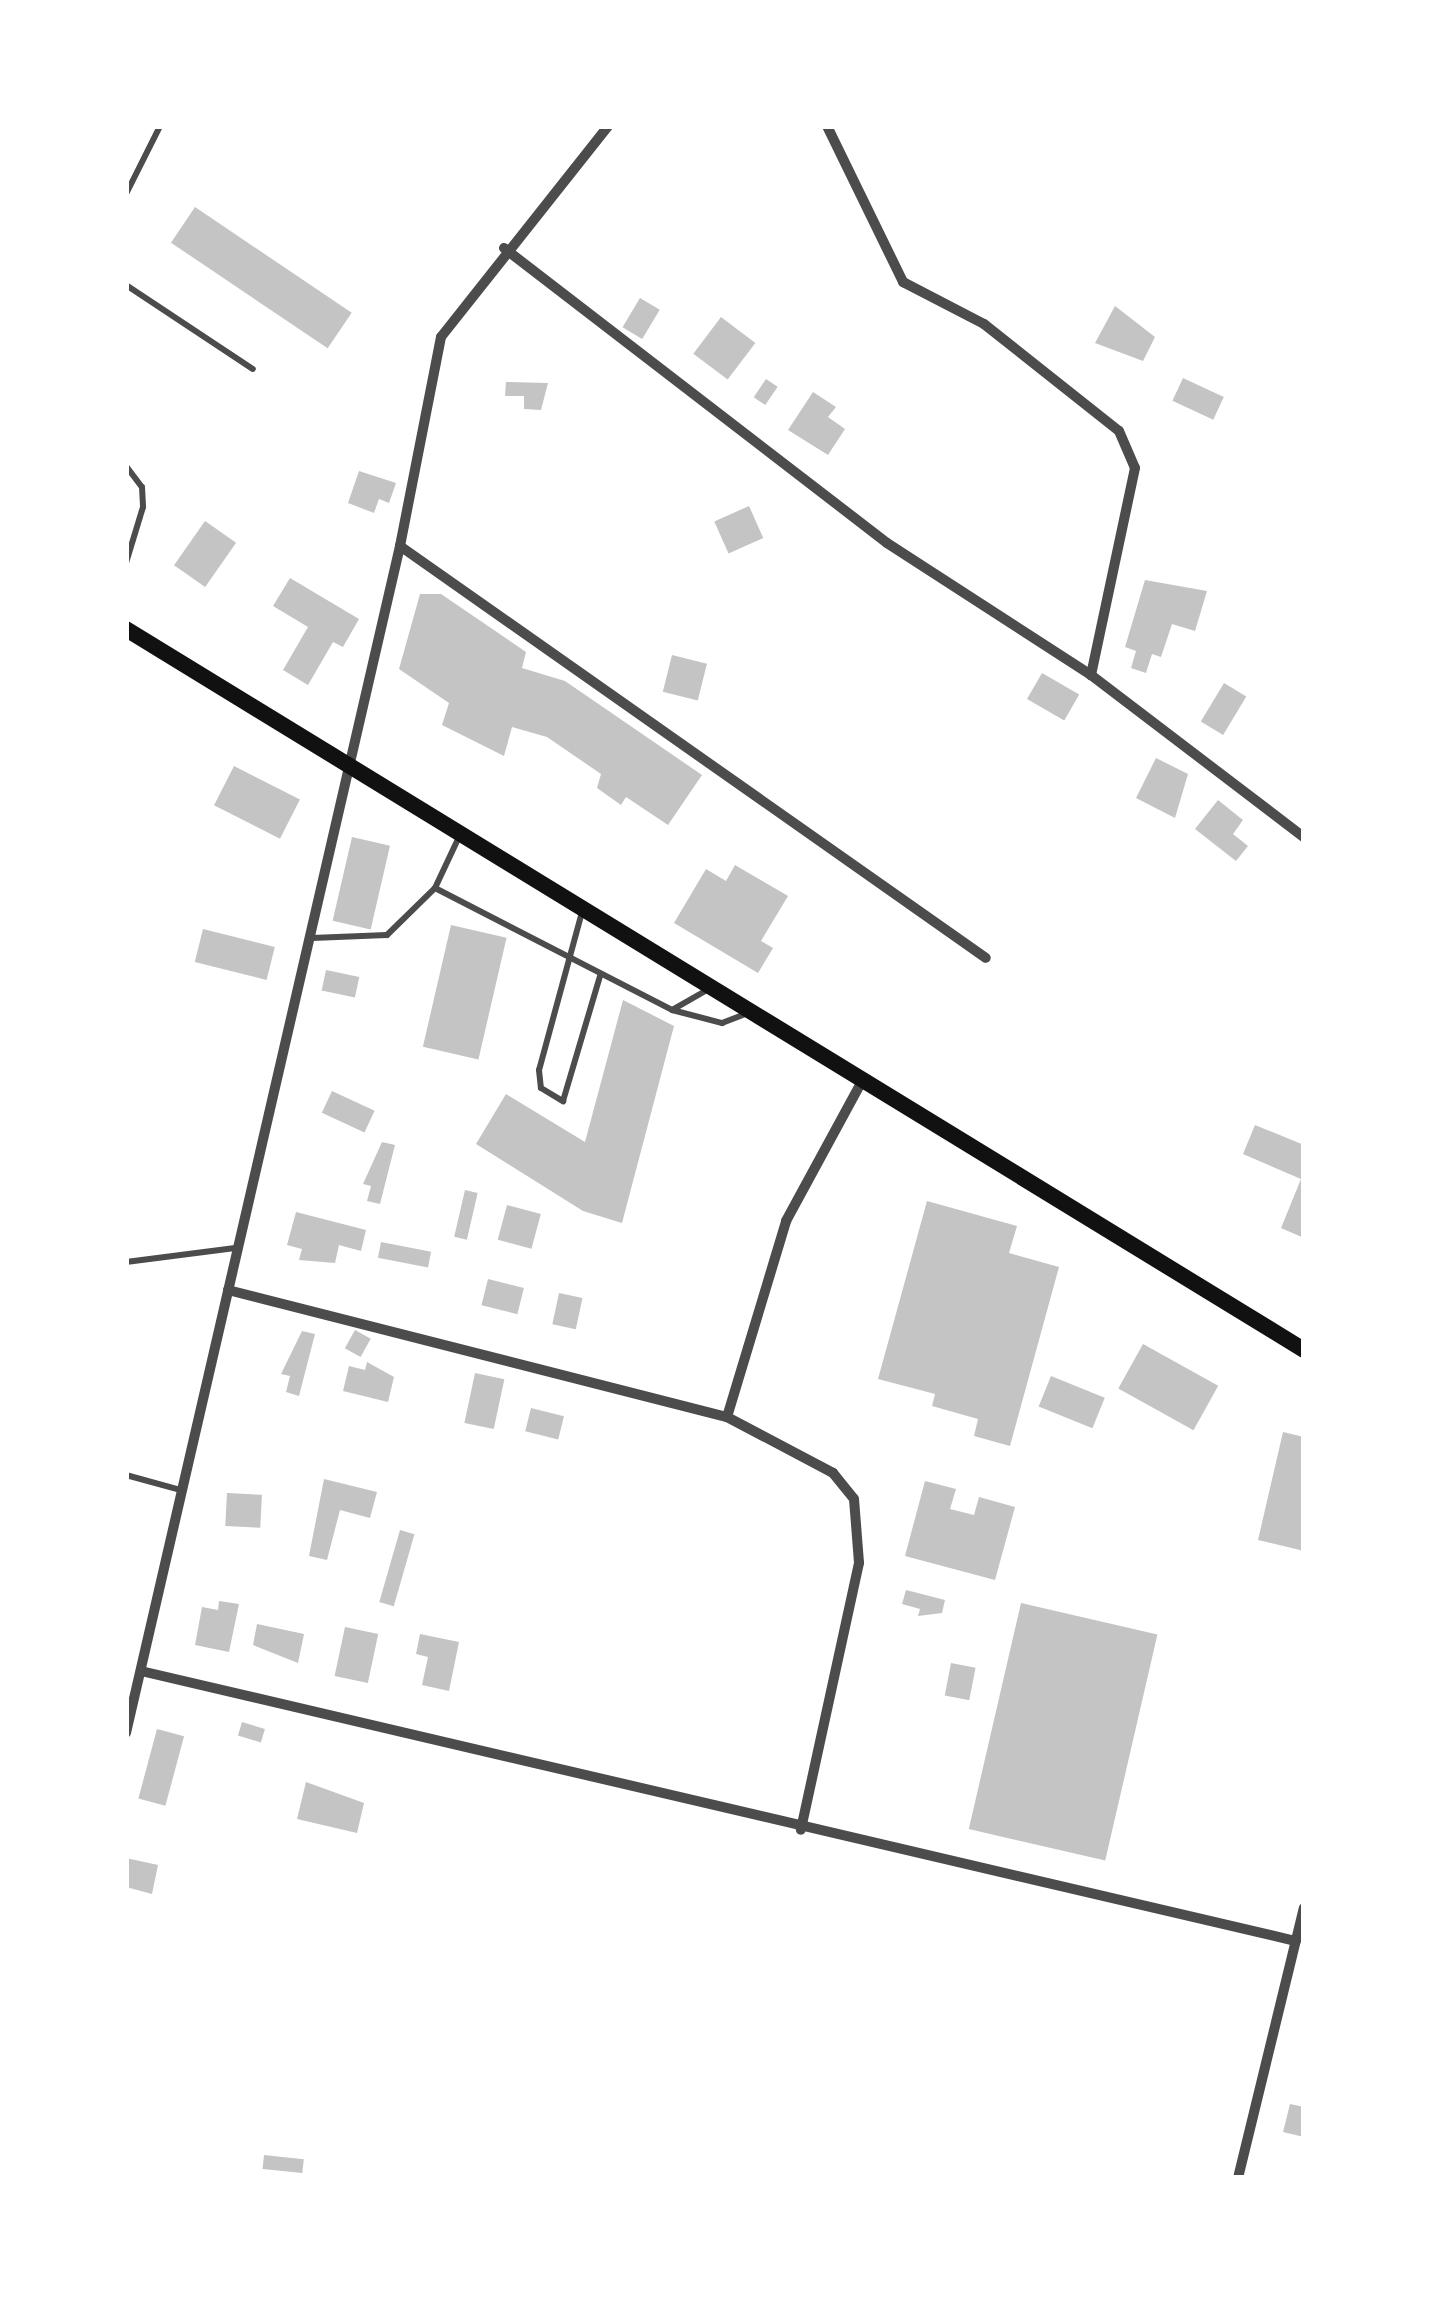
<!DOCTYPE html>
<html>
<head>
<meta charset="utf-8">
<style>
	body { margin:0 }
	#map { position:relative; width:1430px; height:2304px; overflow:hidden; background:#fff; font-family:"Nunito Sans",sans-serif }
	div>[style] { position:absolute }
	.building>* { inset:0; background:#c4c4c4; transform-origin:0 0 }
	.service>* { height:6px; margin:-3px; padding:0 3px; transform-origin:3px; border-radius:3px; background:#4c4c4c }
	.minor>* { height:10px; margin:-5px; padding:0 5px; transform-origin:5px; border-radius:5px; background:#4c4c4c }
	.primary>* { height:16px; margin:-8px; padding:0 8px; transform-origin:8px; border-radius:8px; background:#111 }
	span { translate:-50% -50%; white-space:nowrap; text-align:center; line-height:1.15; -webkit-text-stroke:12px #fff; paint-order:stroke }
	.frame { position:absolute; inset:0; border:129px solid #fff; pointer-events:none }
</style>
</head>
<body>
<div id="map">
	<div class="building">
		<div style="left:195px;top:207px;width:189px;height:43px;rotate:34deg"></div>
		<div style="left:640px;top:298px;width:23px;height:34px;rotate:31deg"></div>
		<div style="clip-path:polygon(1115px 306px,1155px 337px,1143px 361px,1095px 343px)"></div>
		<div style="left:721px;top:317px;width:43px;height:46px;rotate:37deg"></div>
		<div style="left:1183px;top:378px;width:45px;height:25px;rotate:25deg"></div>
		<div style="left:766px;top:379px;width:14px;height:22px;rotate:34deg"></div>
		<div style="clip-path:polygon(506px 382px,548px 383px,541px 410px,524px 409px,524px 396px,505px 396px)"></div>
		<div style="clip-path:polygon(813px 392px,836px 407px,828px 417px,845px 429px,828px 455px,788px 430px)"></div>
		<div style="clip-path:polygon(359px 471px,396px 483px,389px 503px,379px 499px,374px 513px,348px 503px)"></div>
		<div style="left:749px;top:506px;width:35px;height:38px;rotate:66deg"></div>
		<div style="left:205px;top:521px;width:38px;height:54px;rotate:35deg"></div>
		<div style="clip-path:polygon(290px 578px,359px 619px,343px 647px,333px 642px,308px 685px,283px 670px,308px 627px,273px 606px)"></div>
		<div style="clip-path:polygon(1145px 580px,1207px 591px,1195px 631px,1172px 624px,1161px 657px,1152px 654px,1146px 673px,1131px 668px,1136px 651px,1125px 647px)"></div>
		<div style="clip-path:polygon(420px 594px,441px 594px,526px 652px,522px 668px,565px 681px,702px 775px,668px 825px,626px 797px,621px 805px,597px 788px,601px 774px,547px 737px,512px 727px,504px 756px,442px 725px,449px 703px,399px 669px)"></div>
		<div style="left:672px;top:655px;width:36px;height:38px;rotate:14deg"></div>
		<div style="left:1042px;top:673px;width:43px;height:30px;rotate:30deg"></div>
		<div style="left:1224px;top:683px;width:26px;height:45px;rotate:31deg"></div>
		<div style="clip-path:polygon(1156px 758px,1188px 774px,1175px 818px,1136px 798px)"></div>
		<div style="left:234px;top:766px;width:74px;height:44px;rotate:27deg"></div>
		<div style="clip-path:polygon(1218px 800px,1243px 820px,1233px 834px,1248px 846px,1236px 861px,1195px 829px)"></div>
		<div style="left:352px;top:837px;width:39px;height:86px;rotate:13deg"></div>
		<div style="clip-path:polygon(735px 865px,788px 896px,761px 941px,773px 948px,758px 973px,674px 923px,706px 869px,726px 881px)"></div>
		<div style="left:451px;top:925px;width:57px;height:125px;rotate:13deg"></div>
		<div style="left:203px;top:929px;width:74px;height:34px;rotate:14deg"></div>
		<div style="left:326px;top:970px;width:34px;height:21px;rotate:12deg"></div>
		<div style="clip-path:polygon(623px 1000px,674px 1026px,622px 1223px,583px 1211px,476px 1144px,506px 1094px,585px 1142px)"></div>
		<div style="left:332px;top:1091px;width:47px;height:24px;rotate:25deg"></div>
		<div style="clip-path:polygon(1255px 1125px,1304px 1145px,1304px 1238px,1281px 1228px,1301px 1179px,1243px 1154px)"></div>
		<div style="clip-path:polygon(382px 1142px,395px 1145px,380px 1204px,367px 1201px,371px 1186px,363px 1184px)"></div>
		<div style="left:465px;top:1190px;width:13px;height:48px;rotate:13deg"></div>
		<div style="clip-path:polygon(927px 1201px,1017px 1226px,1009px 1253px,1059px 1267px,1010px 1446px,974px 1436px,978px 1419px,932px 1406px,935px 1394px,878px 1379px)"></div>
		<div style="left:507px;top:1205px;width:35px;height:36px;rotate:15deg"></div>
		<div style="clip-path:polygon(296px 1212px,366px 1230px,361px 1251px,339px 1245px,335px 1263px,299px 1260px,302px 1249px,287px 1245px)"></div>
		<div style="left:381px;top:1242px;width:51px;height:16px;rotate:11deg"></div>
		<div style="left:488px;top:1279px;width:37px;height:27px;rotate:14deg"></div>
		<div style="left:559px;top:1293px;width:24px;height:32px;rotate:12deg"></div>
		<div style="left:355px;top:1330px;width:18px;height:21px;rotate:29deg"></div>
		<div style="clip-path:polygon(302px 1331px,315px 1334px,299px 1396px,286px 1392px,290px 1376px,281px 1374px)"></div>
		<div style="left:1143px;top:1344px;width:86px;height:51px;rotate:29deg"></div>
		<div style="clip-path:polygon(367px 1362px,394px 1377px,388px 1402px,343px 1391px,349px 1366px,365px 1370px)"></div>
		<div style="left:475px;top:1373px;width:30px;height:51px;rotate:12deg"></div>
		<div style="left:1051px;top:1376px;width:58px;height:33px;rotate:22deg"></div>
		<div style="left:531px;top:1408px;width:34px;height:24px;rotate:14deg"></div>
		<div style="clip-path:polygon(1283px 1432px,1304px 1437px,1304px 1551px,1258px 1540px)"></div>
		<div style="clip-path:polygon(324px 1479px,377px 1492px,370px 1518px,340px 1510px,327px 1560px,309px 1556px)"></div>
		<div style="clip-path:polygon(925px 1481px,956px 1489px,950px 1509px,974px 1515px,979px 1497px,1015px 1507px,995px 1580px,905px 1556px)"></div>
		<div style="left:227px;top:1493px;width:35px;height:33px;rotate:3deg"></div>
		<div style="left:400px;top:1530px;width:15px;height:75px;rotate:16deg"></div>
		<div style="clip-path:polygon(906px 1590px,945px 1600px,942px 1613px,918px 1616px,920px 1609px,902px 1604px)"></div>
		<div style="clip-path:polygon(219px 1601px,239px 1604px,229px 1652px,195px 1645px,202px 1607px,218px 1610px)"></div>
		<div style="left:1021px;top:1603px;width:140px;height:232px;rotate:13deg"></div>
		<div style="clip-path:polygon(257px 1624px,304px 1634px,298px 1663px,253px 1645px)"></div>
		<div style="left:345px;top:1627px;width:34px;height:50px;rotate:12deg"></div>
		<div style="clip-path:polygon(420px 1634px,459px 1642px,449px 1691px,422px 1685px,428px 1657px,416px 1654px)"></div>
		<div style="left:951px;top:1663px;width:25px;height:33px;rotate:11deg"></div>
		<div style="left:242px;top:1722px;width:24px;height:14px;rotate:17deg"></div>
		<div style="left:157px;top:1729px;width:28px;height:72px;rotate:15deg"></div>
		<div style="clip-path:polygon(306px 1782px,364px 1803px,357px 1833px,297px 1819px)"></div>
		<div style="clip-path:polygon(126px 1858px,158px 1865px,152px 1894px,126px 1887px)"></div>
		<div style="clip-path:polygon(1290px 2104px,1304px 2107px,1304px 2137px,1283px 2132px)"></div>
		<div style="left:264px;top:2155px;width:40px;height:14px;rotate:6deg"></div>
	</div>
	<div class="service">
		<div style="left:126px;top:194px;width:76px;rotate:-63.4deg"></div>
		<div style="left:126px;top:285px;width:152px;rotate:33.5deg"></div>
		<div style="left:126px;top:466px;width:26px;rotate:53deg"></div>
		<div style="left:142px;top:487px;width:20px;rotate:87deg"></div>
		<div style="left:143px;top:507px;width:59px;rotate:106.9deg"></div>
		<div style="left:435px;top:888px;width:56px;rotate:-64.8deg"></div>
		<div style="left:582px;top:912px;width:164px;rotate:105.2deg"></div>
		<div style="left:539px;top:1070px;width:18px;rotate:84deg"></div>
		<div style="left:541px;top:1088px;width:26px;rotate:31deg"></div>
		<div style="left:563px;top:1101px;width:130px;rotate:-73.5deg"></div>
		<div style="left:312px;top:938px;width:75px;rotate:-2.3deg"></div>
		<div style="left:387px;top:935px;width:67px;rotate:-44.4deg"></div>
		<div style="left:435px;top:888px;width:267px;rotate:27.2deg"></div>
		<div style="left:707px;top:990px;width:40px;rotate:150.3deg"></div>
		<div style="left:672px;top:1010px;width:52px;rotate:14.6deg"></div>
		<div style="left:722px;top:1023px;width:25px;rotate:-21deg"></div>
		<div style="left:126px;top:1262px;width:110px;rotate:-7.3deg"></div>
		<div style="left:126px;top:1475px;width:57px;rotate:15.3deg"></div>
	</div>
	<div class="minor">
		<div style="left:827px;top:126px;width:174px;rotate:64deg"></div>
		<div style="left:903px;top:282px;width:91px;rotate:27.4deg"></div>
		<div style="left:984px;top:324px;width:172px;rotate:38.4deg"></div>
		<div style="left:1119px;top:431px;width:40px;rotate:66.6deg"></div>
		<div style="left:1135px;top:468px;width:212px;rotate:102deg"></div>
		<div style="left:504px;top:248px;width:483px;rotate:37.6deg"></div>
		<div style="left:887px;top:543px;width:243px;rotate:32.9deg"></div>
		<div style="left:1091px;top:675px;width:268px;rotate:37.3deg"></div>
		<div style="left:400px;top:546px;width:716px;rotate:35.11deg"></div>
		<div style="left:228px;top:1290px;width:515px;rotate:14.28deg"></div>
		<div style="left:727px;top:1417px;width:120px;rotate:27.8deg"></div>
		<div style="left:833px;top:1473px;width:33px;rotate:51deg"></div>
		<div style="left:854px;top:1499px;width:64px;rotate:85.5deg"></div>
		<div style="left:859px;top:1563px;width:273px;rotate:102.3deg"></div>
		<div style="left:727px;top:1417px;width:205px;rotate:-73.2deg"></div>
		<div style="left:786px;top:1221px;width:159px;rotate:-61.5deg"></div>
		<div style="left:141px;top:1671px;width:1186px;rotate:13.16deg"></div>
		<div style="left:126px;top:1733px;width:1218px;rotate:-77deg"></div>
		<div style="left:400px;top:546px;width:213px;rotate:-78.9deg"></div>
		<div style="left:441px;top:337px;width:269px;rotate:-51.6deg"></div>
		<div style="left:1238px;top:2178px;width:278px;rotate:-76.3deg"></div>
	</div>
	<div class="primary">
		<div style="left:126px;top:629px;width:1381px;rotate:31.47deg"></div>
	</div>
	<div class="frame"></div>
</div>
</body>
</html>
